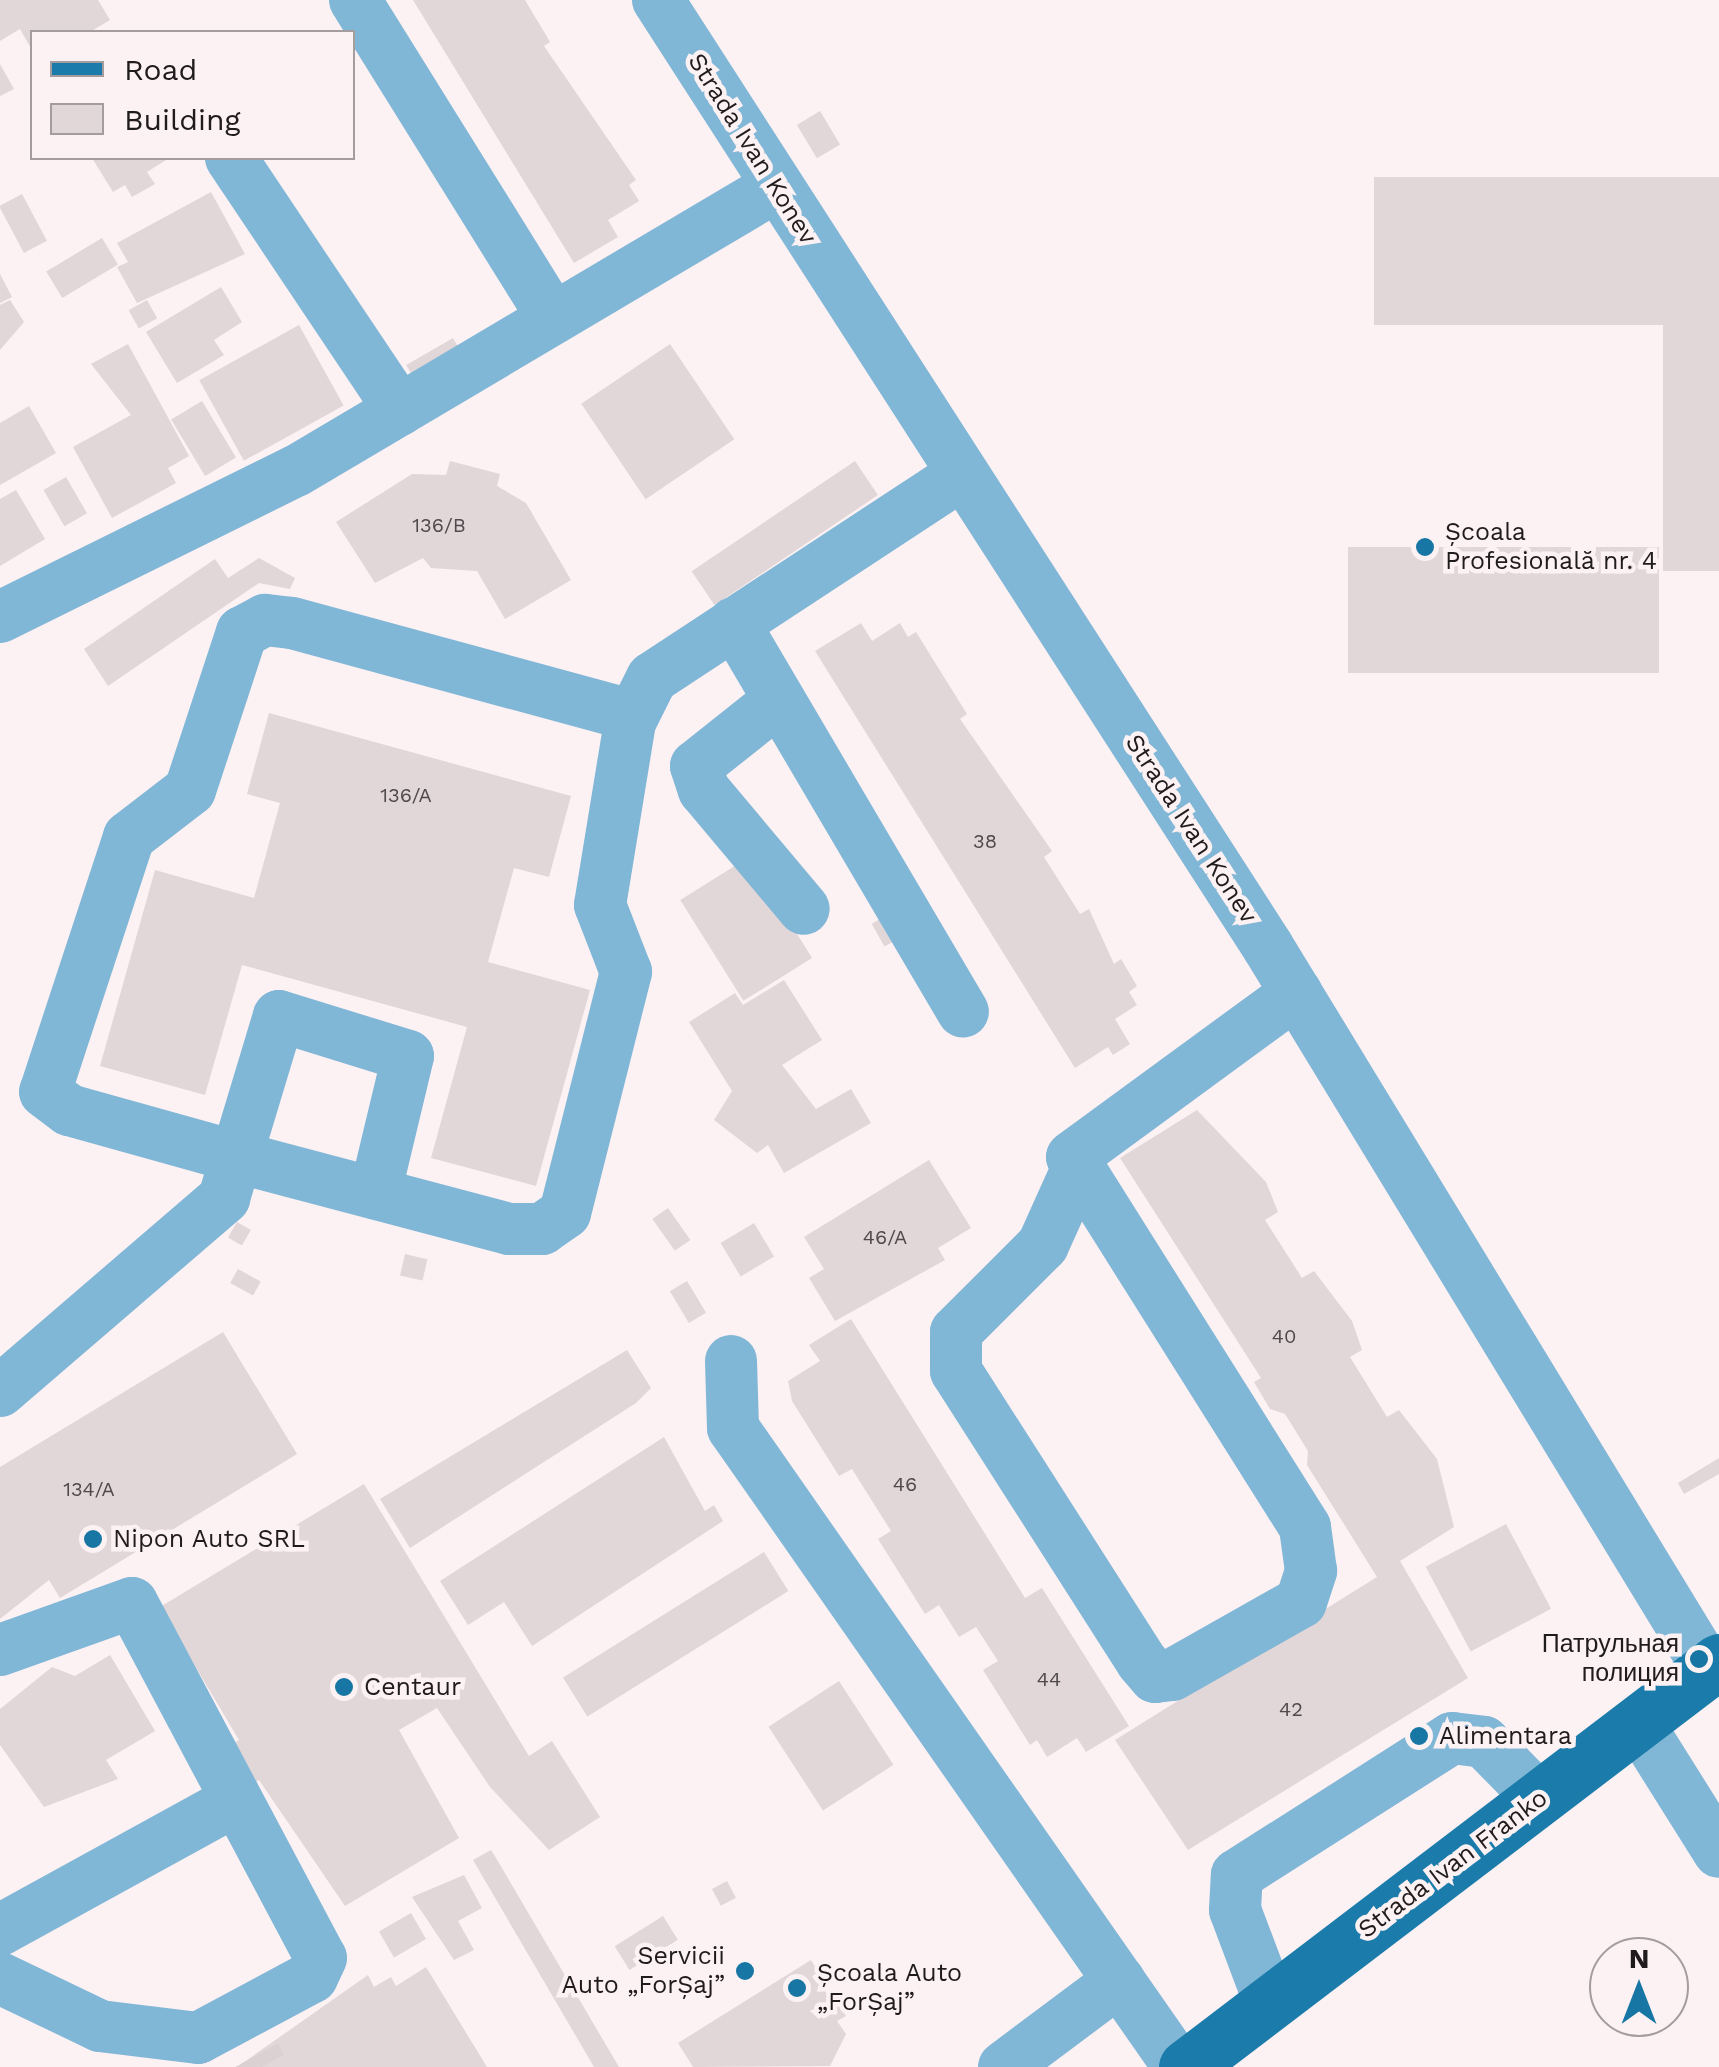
<!DOCTYPE html>
<html>
<head>
<meta charset="utf-8">
<style>
	body { margin:0 }
	#map { position:relative; width:1719px; height:2067px; overflow:hidden; background:#fcf1f3; font-family:"Work Sans",sans-serif }
	div>[style] { position:absolute }
	.building>* { inset:0; background:#e1d6d8; transform-origin:0 0 }
	.minor-tunnel>* { height:52px; margin-top:-26px; transform-origin:0; background:repeating-linear-gradient(90deg,#dbd1d3 0 52px,transparent 0 78px) }
	.minor>* { height:52px; margin:-26px; padding:0 26px; transform-origin:26px; border-radius:26px; background:#80b6d6 }
	.major>* { height:55px; margin:-27.5px; padding:0 27.5px; transform-origin:27.5px; border-radius:27.5px; background:#1b7cab }
	.dots>* { width:28px; height:28px; translate:-50% -50%; box-sizing:border-box; border:5px solid #fcf1f3; border-radius:50% }
	span { translate:-50% -50%; white-space:nowrap; text-align:center; line-height:1.15; -webkit-text-stroke:9px #fcf1f3; paint-order:stroke }
	.number-label { font-size:20px; color:#504a4c }
	.number-label span { -webkit-text-stroke-width:0 }
	.street-label { font-size:25px; color:#201c1d }
	.poi-label { font-size:25px; color:#201c1d }
	.left { translate:0 -50%; text-align:left }
	.right { translate:-100% -50%; text-align:right }
	.legend { position:absolute; left:30px; top:30px; width:325px; height:130px; box-sizing:border-box; background:#fcf1f3; border:2px solid #a49c9d; margin:0; padding:12px 18px; list-style:none; font-size:30px; color:#201c1d }
	.legend li { display:flex; align-items:center; gap:20px; height:50px }
	.legend b { width:50px; border:2px solid #a49c9d }
	.north { position:absolute; left:1589px; top:1937px; width:100px; height:100px; box-sizing:border-box; background:#fcf1f3; border:2px solid #a49c9d; border-radius:50%; rotate:0deg; font-size:28px; font-weight:700; line-height:40px; text-align:center; color:#201c1d }
	.north::after { content:''; display:block; margin:auto; width:35px; height:45px; background:#1776a3; clip-path:polygon(50% 0,100% 100%,50% 72%,0 100%) }
</style>
</head>
<body>
<div id="map">
	<div class="building">
		<div style="clip-path:polygon(0 0,98px 0,110px 20px,90px 32px,32px 32px,32px 50px,20px 29px,0 41px)"></div>
		<div style="clip-path:polygon(413px 0,525px 0,550px 42px,544px 46px,636px 180px,629px 185px,639px 201px,608px 220px,618px 237px,574px 263px)"></div>
		<div style="clip-path:polygon(0 64px,14px 89px,0 96px)"></div>
		<div style="left:820px;top:111px;width:39px;height:27px;rotate:59deg"></div>
		<div style="clip-path:polygon(92px 158px,165px 158px,166px 160px,147px 172px,155px 184px,132px 197px,125px 185px,113px 192px)"></div>
		<div style="left:1374px;top:177px;width:345px;height:148px"></div>
		<div style="clip-path:polygon(211px 192px,245px 254px,137px 303px,117px 267px,128px 262px,117px 243px)"></div>
		<div style="left:22px;top:194px;width:53px;height:26px;rotate:62deg"></div>
		<div style="left:102px;top:238px;width:31px;height:65px;rotate:59deg"></div>
		<div style="clip-path:polygon(0 274px,12px 297px,0 303px)"></div>
		<div style="clip-path:polygon(221px 287px,242px 322px,214px 340px,224px 355px,177px 383px,146px 332px)"></div>
		<div style="clip-path:polygon(10px 300px,24px 322px,0 350px,0 305px)"></div>
		<div style="left:147px;top:300px;width:21px;height:21px;rotate:61deg"></div>
		<div style="left:1719px;top:324px;width:247px;height:56px;rotate:90deg"></div>
		<div style="left:299px;top:325px;width:92px;height:114px;rotate:61deg"></div>
		<div style="left:453px;top:338px;width:20px;height:54px;rotate:60deg"></div>
		<div style="clip-path:polygon(128px 344px,189px 456px,168px 468px,176px 483px,112px 518px,73px 447px,131px 415px,91px 364px)"></div>
		<div style="left:670px;top:344px;width:115px;height:107px;rotate:56deg"></div>
		<div style="left:202px;top:401px;width:66px;height:36px;rotate:59deg"></div>
		<div style="clip-path:polygon(29px 406px,56px 453px,0 485px,0 423px)"></div>
		<div style="clip-path:polygon(450px 461px,500px 474px,497px 486px,526px 503px,571px 580px,505px 619px,477px 571px,431px 568px,423px 558px,375px 583px,336px 522px,412px 474px,446px 475px)"></div>
		<div style="left:855px;top:461px;width:41px;height:197px;rotate:56deg"></div>
		<div style="left:66px;top:477px;width:42px;height:26px;rotate:60deg"></div>
		<div style="clip-path:polygon(16px 490px,45px 539px,0 566px,0 499px)"></div>
		<div style="left:1659px;top:547px;width:126px;height:311px;rotate:90deg"></div>
		<div style="clip-path:polygon(259px 558px,295px 578px,290px 589px,259px 583px,108px 686px,84px 649px,215px 559px,228px 578px)"></div>
		<div style="clip-path:polygon(861px 623px,872px 641px,900px 623px,908px 637px,916px 632px,967px 714px,960px 719px,1052px 851px,1044px 857px,1080px 914px,1089px 909px,1114px 964px,1121px 959px,1137px 986px,1129px 992px,1137px 1005px,1115px 1019px,1130px 1044px,1113px 1055px,1108px 1047px,1075px 1068px,815px 651px)"></div>
		<div style="clip-path:polygon(269px 713px,571px 796px,549px 877px,514px 868px,488px 962px,590px 990px,536px 1186px,431px 1158px,467px 1027px,242px 965px,205px 1095px,100px 1066px,155px 870px,254px 898px,280px 803px,247px 794px)"></div>
		<div style="left:749px;top:857px;width:119px;height:81px;rotate:58deg"></div>
		<div style="left:891px;top:913px;width:26px;height:22px;rotate:61deg"></div>
		<div style="clip-path:polygon(784px 980px,822px 1040px,782px 1065px,816px 1109px,851px 1089px,871px 1123px,784px 1173px,768px 1145px,757px 1153px,714px 1120px,732px 1091px,689px 1022px,735px 993px,743px 1005px)"></div>
		<div style="clip-path:polygon(1197px 1110px,1266px 1182px,1278px 1212px,1265px 1220px,1302px 1278px,1314px 1271px,1352px 1321px,1362px 1350px,1350px 1357px,1387px 1417px,1399px 1410px,1437px 1459px,1454px 1527px,1400px 1561px,1468px 1678px,1188px 1850px,1115px 1740px,1377px 1577px,1307px 1465px,1308px 1451px,1285px 1414px,1270px 1409px,1254px 1382px,1261px 1378px,1120px 1158px)"></div>
		<div style="clip-path:polygon(929px 1160px,971px 1228px,938px 1248px,945px 1260px,835px 1321px,809px 1278px,824px 1269px,804px 1237px)"></div>
		<div style="left:668px;top:1208px;width:39px;height:19px;rotate:55deg"></div>
		<div style="left:237px;top:1222px;width:16px;height:18px;rotate:30deg"></div>
		<div style="left:754px;top:1223px;width:39px;height:39px;rotate:59deg"></div>
		<div style="left:405px;top:1254px;width:23px;height:22px;rotate:13deg"></div>
		<div style="left:238px;top:1269px;width:26px;height:16px;rotate:29deg"></div>
		<div style="left:687px;top:1281px;width:37px;height:20px;rotate:59deg"></div>
		<div style="clip-path:polygon(851px 1319px,1025px 1598px,1042px 1588px,1129px 1726px,1086px 1752px,1077px 1738px,1047px 1757px,1037px 1740px,1030px 1745px,983px 1670px,998px 1661px,976px 1627px,959px 1637px,939px 1605px,925px 1614px,878px 1539px,891px 1531px,852px 1469px,839px 1476px,792px 1401px,788px 1381px,820px 1361px,809px 1345px)"></div>
		<div style="clip-path:polygon(223px 1332px,297px 1454px,60px 1598px,49px 1580px,0 1619px,0 1467px)"></div>
		<div style="clip-path:polygon(627px 1350px,651px 1388px,636px 1403px,410px 1548px,380px 1499px)"></div>
		<div style="clip-path:polygon(664px 1437px,705px 1511px,714px 1505px,723px 1521px,532px 1646px,504px 1602px,468px 1625px,440px 1581px)"></div>
		<div style="clip-path:polygon(1719px 1458px,1719px 1474px,1684px 1494px,1678px 1483px)"></div>
		<div style="clip-path:polygon(364px 1484px,529px 1756px,552px 1741px,600px 1817px,549px 1850px,490px 1787px,437px 1708px,399px 1730px,459px 1838px,345px 1906px,259px 1780px,243px 1790px,220px 1752px,239px 1740px,160px 1607px)"></div>
		<div style="left:1506px;top:1524px;width:96px;height:91px;rotate:62deg"></div>
		<div style="left:764px;top:1552px;width:46px;height:237px;rotate:58deg"></div>
		<div style="clip-path:polygon(110px 1655px,155px 1731px,106px 1760px,118px 1779px,44px 1807px,0 1745px,0 1709px,52px 1667px,75px 1676px)"></div>
		<div style="left:839px;top:1681px;width:100px;height:84px;rotate:57deg"></div>
		<div style="clip-path:polygon(491px 1850px,496px 1858px,619px 2067px,594px 2067px,473px 1860px)"></div>
		<div style="clip-path:polygon(464px 1875px,482px 1908px,458px 1921px,474px 1950px,454px 1960px,412px 1897px)"></div>
		<div style="left:727px;top:1881px;width:19px;height:17px;rotate:62deg"></div>
		<div style="left:411px;top:1913px;width:30px;height:37px;rotate:60deg"></div>
		<div style="left:663px;top:1916px;width:28px;height:57px;rotate:58deg"></div>
		<div style="clip-path:polygon(811px 1960px,846px 2016px,837px 2021px,846px 2034px,830px 2066px,693px 2067px,678px 2043px)"></div>
		<div style="clip-path:polygon(426px 1967px,487px 2067px,237px 2067px,368px 1975px,374px 1987px,391px 1977px,396px 1986px)"></div>
	</div>
	<div class="minor-tunnel">
		<div style="left:255px;top:2056px;width:13px;rotate:61deg"></div>
	</div>
	<div class="minor">
		<div style="left:355px;top:0;width:375px;rotate:58.1deg"></div>
		<div style="left:658px;top:0;width:1126px;rotate:57.21deg"></div>
		<div style="left:1268px;top:947px;width:846px;rotate:58.64deg"></div>
		<div style="left:231px;top:158px;width:303px;rotate:56.2deg"></div>
		<div style="left:0;top:617px;width:330px;rotate:-26.3deg"></div>
		<div style="left:296px;top:471px;width:559px;rotate:-30.65deg"></div>
		<div style="left:734px;top:623px;width:451px;rotate:59.5deg"></div>
		<div style="left:779px;top:700px;width:106px;rotate:141.5deg"></div>
		<div style="left:696px;top:766px;width:25px;rotate:72deg"></div>
		<div style="left:704px;top:790px;width:155px;rotate:50deg"></div>
		<div style="left:630px;top:722px;width:18px;rotate:-142deg"></div>
		<div style="left:616px;top:711px;width:337px;rotate:-164.8deg"></div>
		<div style="left:291px;top:623px;width:26px;rotate:-173deg"></div>
		<div style="left:265px;top:620px;width:26px;rotate:152deg"></div>
		<div style="left:242px;top:632px;width:166px;rotate:108.2deg"></div>
		<div style="left:190px;top:790px;width:77px;rotate:142.4deg"></div>
		<div style="left:129px;top:837px;width:268px;rotate:108.2deg"></div>
		<div style="left:45px;top:1092px;width:30px;rotate:37deg"></div>
		<div style="left:69px;top:1110px;width:174px;rotate:15.6deg"></div>
		<div style="left:237px;top:1157px;width:281px;rotate:14.8deg"></div>
		<div style="left:509px;top:1229px;width:33px"></div>
		<div style="left:542px;top:1229px;width:28px;rotate:-35deg"></div>
		<div style="left:565px;top:1213px;width:249px;rotate:-75.8deg"></div>
		<div style="left:626px;top:972px;width:72px;rotate:-111.2deg"></div>
		<div style="left:600px;top:905px;width:185px;rotate:-80.7deg"></div>
		<div style="left:630px;top:722px;width:49px;rotate:-63.4deg"></div>
		<div style="left:652px;top:678px;width:370px;rotate:-33.3deg"></div>
		<div style="left:1078px;top:1167px;width:85px;rotate:114.2deg"></div>
		<div style="left:1043px;top:1245px;width:123px;rotate:135deg"></div>
		<div style="left:956px;top:1332px;width:39px;rotate:90deg"></div>
		<div style="left:956px;top:1371px;width:345px;rotate:57.4deg"></div>
		<div style="left:1142px;top:1662px;width:20px;rotate:49deg"></div>
		<div style="left:1155px;top:1677px;width:17px;rotate:-7deg"></div>
		<div style="left:1172px;top:1675px;width:148px;rotate:-29.5deg"></div>
		<div style="left:1301px;top:1602px;width:33px;rotate:-72deg"></div>
		<div style="left:1311px;top:1571px;width:44px;rotate:-97.8deg"></div>
		<div style="left:1305px;top:1527px;width:437px;rotate:-122.2deg"></div>
		<div style="left:1072px;top:1157px;width:278px;rotate:-36.2deg"></div>
		<div style="left:731px;top:1361px;width:67px;rotate:88.3deg"></div>
		<div style="left:733px;top:1428px;width:779px;rotate:55.09deg"></div>
		<div style="left:0;top:1391px;width:296px;rotate:-40.7deg"></div>
		<div style="left:224px;top:1198px;width:190px;rotate:-73.2deg"></div>
		<div style="left:279px;top:1016px;width:135px;rotate:17.2deg"></div>
		<div style="left:408px;top:1056px;width:141px;rotate:103.5deg"></div>
		<div style="left:0;top:1650px;width:140px;rotate:-19.6deg"></div>
		<div style="left:132px;top:1603px;width:402px;rotate:62deg"></div>
		<div style="left:321px;top:1958px;width:21px;rotate:115deg"></div>
		<div style="left:312px;top:1977px;width:129px;rotate:151.8deg"></div>
		<div style="left:198px;top:2038px;width:99px;rotate:-173deg"></div>
		<div style="left:100px;top:2026px;width:111px;rotate:-154.4deg"></div>
		<div style="left:1638px;top:1723px;width:152px;rotate:57.9deg"></div>
		<div style="left:0;top:1930px;width:269px;rotate:-28.8deg"></div>
		<div style="left:1270px;top:2003px;width:99px;rotate:-110.6deg"></div>
		<div style="left:1235px;top:1910px;width:35px;rotate:-87deg"></div>
		<div style="left:1237px;top:1875px;width:255px;rotate:-32.5deg"></div>
		<div style="left:1452px;top:1738px;width:32px;rotate:7deg"></div>
		<div style="left:1484px;top:1742px;width:78px;rotate:45.5deg"></div>
		<div style="left:1004px;top:2067px;width:144px;rotate:-36.8deg"></div>
	</div>
	<div class="major">
		<div style="left:1186px;top:2067px;width:670px;rotate:-37.3deg"></div>
	</div>
	<div class="dots">
		<div style="left:1425px;top:547px;background:#1776a3"></div>
		<div style="left:93px;top:1539px;background:#1776a3"></div>
		<div style="left:1699px;top:1659px;background:#1776a3"></div>
		<div style="left:344px;top:1687px;background:#1776a3"></div>
		<div style="left:1419px;top:1736px;background:#1776a3"></div>
		<div style="left:745px;top:1971px;background:#1776a3"></div>
		<div style="left:797px;top:1988px;background:#1776a3"></div>
	</div>
	<div class="number-label">
		<span style="left:439px;top:525px">136/B</span>
		<span style="left:406px;top:795px">136/A</span>
		<span style="left:985px;top:841px">38</span>
		<span style="left:885px;top:1237px">46/A</span>
		<span style="left:1284px;top:1336px">40</span>
		<span style="left:905px;top:1484px">46</span>
		<span style="left:89px;top:1489px">134/A</span>
		<span style="left:1049px;top:1679px">44</span>
		<span style="left:1291px;top:1709px">42</span>
	</div>
	<div class="street-label">
		<span style="left:752px;top:149px;rotate:58deg">Strada Ivan Konev</span>
		<span style="left:1191px;top:829px;rotate:57deg">Strada Ivan Konev</span>
		<span style="left:1453px;top:1864px;rotate:-37deg">Strada Ivan Franko</span>
	</div>
	<div class="poi-label">
		<span class="left" style="left:1445px;top:547px">Școala<br>Profesională nr. 4</span>
		<span class="left" style="left:113px;top:1539px">Nipon Auto SRL</span>
		<span class="right" style="left:1679px;top:1659px">Патрульная<br>полиция</span>
		<span class="left" style="left:364px;top:1687px">Centaur</span>
		<span class="left" style="left:1439px;top:1736px">Alimentara</span>
		<span class="right" style="left:725px;top:1971px">Servicii<br>Auto „ForȘaj”</span>
		<span class="left" style="left:817px;top:1988px">Școala Auto<br>„ForȘaj”</span>
	</div>
	<ul class="legend">
	<li><b style="height:12px;background:#1b7cab"></b>Road</li>
	<li><b style="height:28px;background:#e1d6d8"></b>Building</li>
	</ul>
	<div class="north">N</div>
</div>
</body>
</html>
